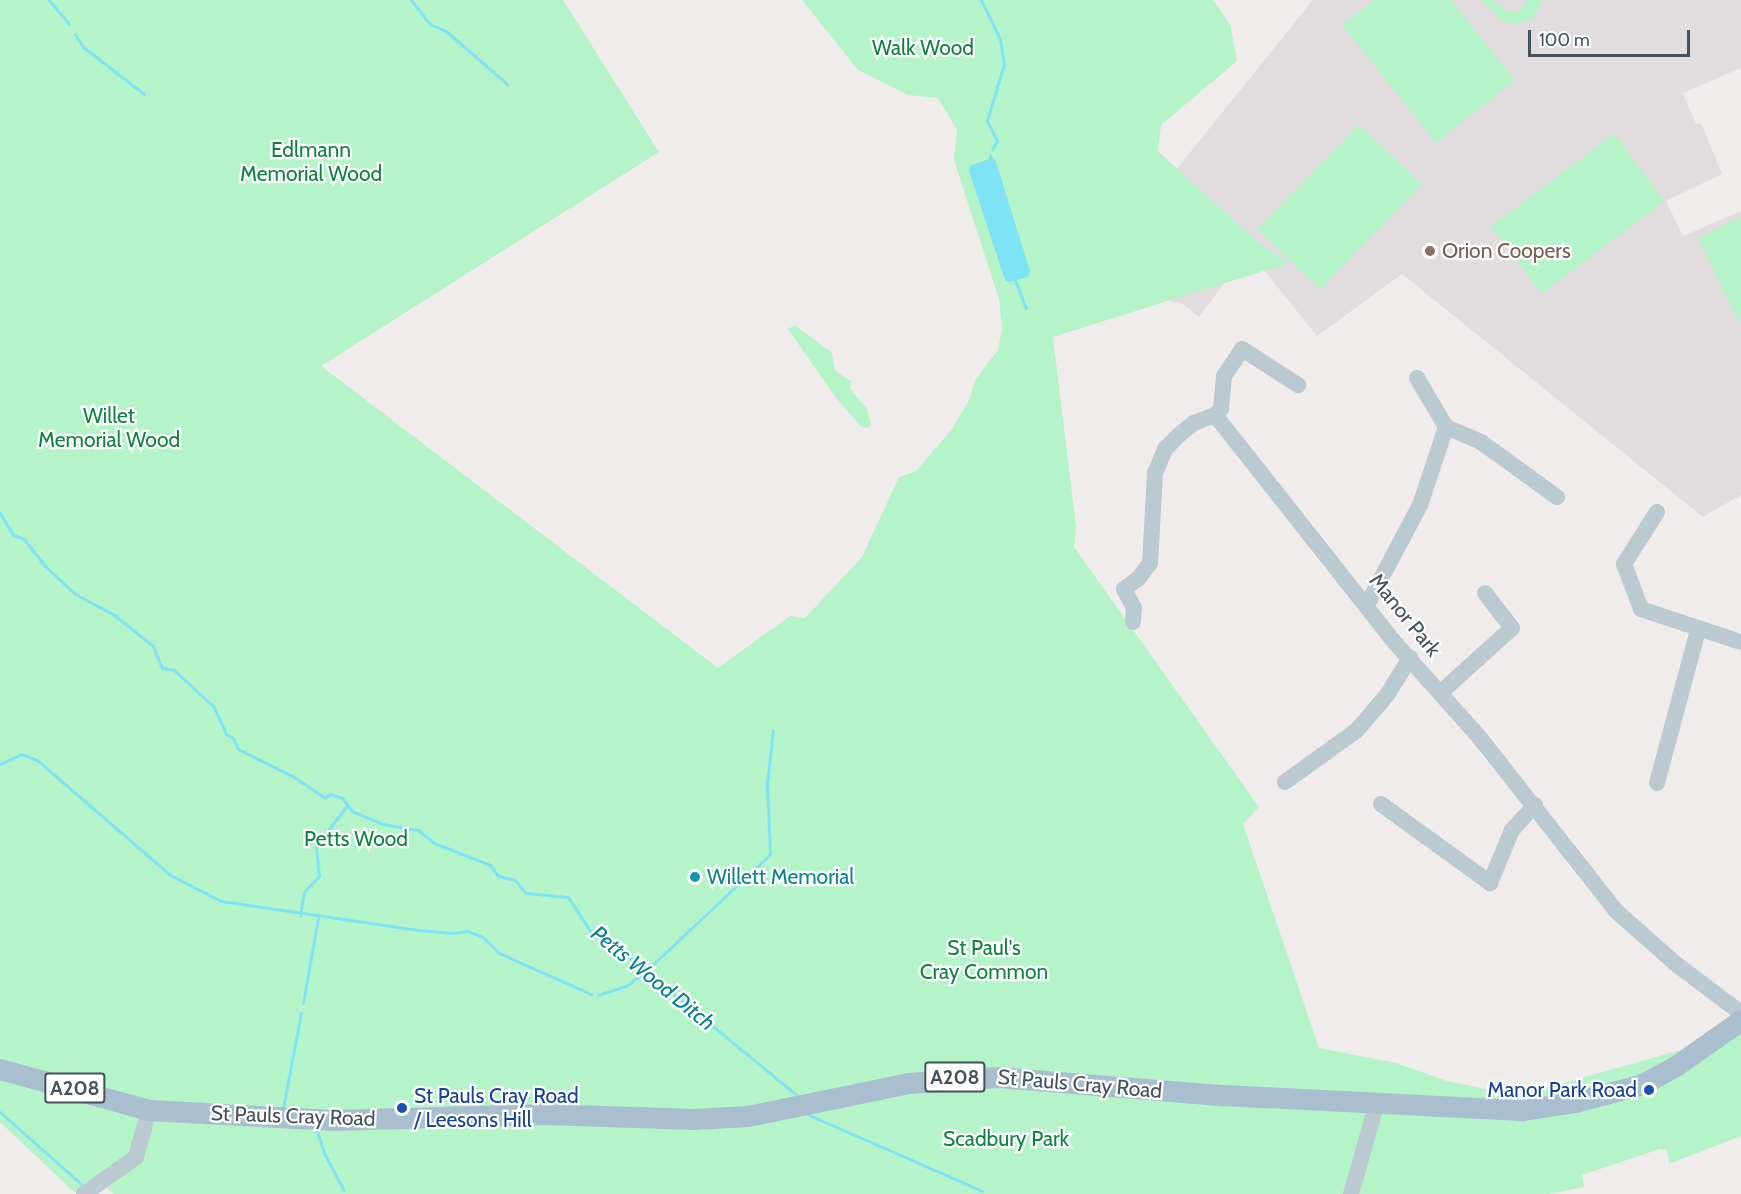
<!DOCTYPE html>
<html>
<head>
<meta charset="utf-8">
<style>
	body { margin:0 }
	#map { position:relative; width:1741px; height:1194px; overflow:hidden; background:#f0ecec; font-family:Cabin,sans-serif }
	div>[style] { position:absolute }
	.education>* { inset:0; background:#e1ddde }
	.green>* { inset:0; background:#b5f3c9; transform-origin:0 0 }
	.water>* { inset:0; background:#7ee3f4 }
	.stream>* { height:3px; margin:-1.5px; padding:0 1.5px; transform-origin:1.5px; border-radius:1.5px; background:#7ee3f4 }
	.minor>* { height:16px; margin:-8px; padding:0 8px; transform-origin:8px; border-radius:8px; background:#bbc9d1 }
	.major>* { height:21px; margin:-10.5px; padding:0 10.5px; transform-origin:10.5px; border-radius:10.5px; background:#a9bfcf }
	.dots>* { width:16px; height:16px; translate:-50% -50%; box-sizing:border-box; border:3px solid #fff; border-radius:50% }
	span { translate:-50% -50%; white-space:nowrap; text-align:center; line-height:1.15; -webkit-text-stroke:4.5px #fff; paint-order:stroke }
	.shield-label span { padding:2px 4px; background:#fff; border:2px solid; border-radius:4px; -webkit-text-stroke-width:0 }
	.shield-label { font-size:20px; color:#43525c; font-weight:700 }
	.park-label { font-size:21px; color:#0e8341 }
	.education-label { font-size:21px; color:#785e54 }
	.left { translate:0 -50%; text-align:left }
	.street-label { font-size:21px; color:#43525c }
	.culture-label { font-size:21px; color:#0d838f }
	.transit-label { font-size:21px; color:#164399 }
	.right { translate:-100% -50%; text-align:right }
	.water-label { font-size:22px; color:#037d92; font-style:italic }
	.scale { position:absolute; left:1528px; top:30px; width:162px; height:27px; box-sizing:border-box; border:3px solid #43525c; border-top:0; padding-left:8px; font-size:18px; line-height:21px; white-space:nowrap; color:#43525c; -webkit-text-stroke:4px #fff; paint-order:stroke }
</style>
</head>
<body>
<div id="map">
	<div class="education">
		<div style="clip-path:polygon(1313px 0,1741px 0,1741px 68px,1683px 93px,1696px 124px,1701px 123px,1722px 174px,1666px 201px,1683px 236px,1741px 211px,1741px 495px,1703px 517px,1402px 274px,1317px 336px,1263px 269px,1235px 269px,1199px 317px,1183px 304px,1155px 298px,1171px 176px)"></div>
	</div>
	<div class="green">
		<div style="clip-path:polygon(0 0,563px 0,659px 152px,321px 366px,718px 668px,790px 616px,805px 618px,862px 557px,899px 477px,916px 471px,952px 429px,970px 398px,975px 380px,998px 350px,1002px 329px,999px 299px,954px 160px,957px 130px,938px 98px,908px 95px,858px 70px,802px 0,1213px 0,1230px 24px,1237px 61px,1161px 125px,1158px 151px,1256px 241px,1289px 263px,1053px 337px,1076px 527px,1074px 547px,1259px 807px,1243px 824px,1319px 1048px,1396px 1063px,1447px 1081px,1518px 1096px,1741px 1033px,1741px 1136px,1669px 1164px,1667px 1150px,1660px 1149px,1582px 1175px,1584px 1187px,1548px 1194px,114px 1194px,97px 1179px,75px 1193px,0 1122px)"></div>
		<div style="clip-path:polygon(1374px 0,1451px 0,1515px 80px,1436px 143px,1342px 25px)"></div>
		<div style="clip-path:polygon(1482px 0,1493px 0,1508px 12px,1519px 12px,1528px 0,1542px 0,1533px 19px,1514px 25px,1500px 19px)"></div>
		<div style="left:1359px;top:124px;width:87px;height:146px;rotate:44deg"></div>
		<div style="left:1614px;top:134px;width:84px;height:154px;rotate:53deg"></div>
		<div style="clip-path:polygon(1741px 217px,1741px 321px,1739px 322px,1698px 238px)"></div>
		<div style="clip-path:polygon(795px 325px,832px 353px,835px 371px,851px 381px,850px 389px,867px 409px,871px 424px,869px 428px,861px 427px,834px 395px,788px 329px)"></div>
	</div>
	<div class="water">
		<div style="clip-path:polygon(990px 153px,996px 162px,1030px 271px,1028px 277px,1009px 282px,1005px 280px,969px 171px,970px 166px,989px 159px)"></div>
	</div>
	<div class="stream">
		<div style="left:49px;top:0;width:31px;rotate:50deg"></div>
		<div style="left:411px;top:0;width:31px;rotate:52deg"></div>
		<div style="left:430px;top:24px;width:17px;rotate:24deg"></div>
		<div style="left:446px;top:31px;width:81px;rotate:41deg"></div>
		<div style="left:981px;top:0;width:43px;rotate:64deg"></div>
		<div style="left:1000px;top:39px;width:25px;rotate:81deg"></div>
		<div style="left:1004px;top:64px;width:59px;rotate:106.6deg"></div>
		<div style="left:987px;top:121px;width:22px;rotate:63deg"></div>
		<div style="left:997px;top:141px;width:9px;rotate:122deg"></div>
		<div style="left:75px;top:34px;width:15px;rotate:58deg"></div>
		<div style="left:83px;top:47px;width:77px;rotate:37.6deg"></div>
		<div style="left:1015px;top:280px;width:30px;rotate:69deg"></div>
		<div style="left:0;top:513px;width:26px;rotate:59deg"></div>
		<div style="left:13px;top:535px;width:12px;rotate:20deg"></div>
		<div style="left:24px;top:539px;width:34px;rotate:52deg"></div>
		<div style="left:45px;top:566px;width:41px;rotate:43deg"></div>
		<div style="left:75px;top:594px;width:43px;rotate:27.8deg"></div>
		<div style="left:113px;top:614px;width:51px;rotate:38.7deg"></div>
		<div style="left:153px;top:646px;width:24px;rotate:68deg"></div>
		<div style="left:162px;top:668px;width:12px;rotate:9deg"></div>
		<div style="left:174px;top:670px;width:54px;rotate:42.8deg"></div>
		<div style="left:214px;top:707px;width:30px;rotate:66deg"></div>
		<div style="left:226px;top:734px;width:8px;rotate:30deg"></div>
		<div style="left:233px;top:738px;width:12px;rotate:66deg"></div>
		<div style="left:238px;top:749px;width:63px;rotate:26.6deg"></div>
		<div style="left:294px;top:777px;width:37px;rotate:34deg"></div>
		<div style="left:325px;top:798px;width:6px;rotate:-39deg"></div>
		<div style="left:330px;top:794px;width:13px;rotate:18deg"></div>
		<div style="left:342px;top:798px;width:16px;rotate:52deg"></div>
		<div style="left:352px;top:811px;width:34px;rotate:23deg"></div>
		<div style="left:383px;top:824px;width:36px;rotate:10deg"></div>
		<div style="left:418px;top:830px;width:21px;rotate:39deg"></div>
		<div style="left:434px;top:843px;width:60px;rotate:21.4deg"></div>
		<div style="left:490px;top:865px;width:14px;rotate:54deg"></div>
		<div style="left:498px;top:876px;width:17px;rotate:13deg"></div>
		<div style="left:515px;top:880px;width:17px;rotate:50deg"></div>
		<div style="left:526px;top:893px;width:42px;rotate:5.4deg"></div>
		<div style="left:568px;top:897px;width:45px;rotate:56.7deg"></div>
		<div style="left:593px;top:935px;width:21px;rotate:23deg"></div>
		<div style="left:612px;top:943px;width:242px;rotate:39.5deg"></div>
		<div style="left:0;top:764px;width:23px;rotate:-25deg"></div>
		<div style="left:21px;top:754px;width:17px;rotate:21deg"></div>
		<div style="left:37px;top:760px;width:176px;rotate:40.8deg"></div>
		<div style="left:170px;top:875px;width:57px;rotate:27deg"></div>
		<div style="left:221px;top:901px;width:199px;rotate:8.4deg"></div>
		<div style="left:418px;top:930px;width:34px;rotate:5deg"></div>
		<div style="left:452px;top:933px;width:16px;rotate:-7deg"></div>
		<div style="left:468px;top:931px;width:16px;rotate:22deg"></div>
		<div style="left:483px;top:937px;width:23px;rotate:45deg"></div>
		<div style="left:499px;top:953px;width:101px;rotate:24deg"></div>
		<div style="left:300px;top:916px;width:24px;rotate:-81deg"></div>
		<div style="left:304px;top:892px;width:22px;rotate:-47deg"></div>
		<div style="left:319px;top:876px;width:30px;rotate:-96deg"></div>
		<div style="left:316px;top:846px;width:49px;rotate:-52.4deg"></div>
		<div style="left:598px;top:995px;width:29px;rotate:-18deg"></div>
		<div style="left:626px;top:986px;width:25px;rotate:-37deg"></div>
		<div style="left:646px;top:971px;width:170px;rotate:-43.3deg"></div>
		<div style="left:770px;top:854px;width:70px;rotate:-92.5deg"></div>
		<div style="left:767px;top:784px;width:54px;rotate:-83.7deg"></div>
		<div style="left:303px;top:1003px;width:86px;rotate:-80deg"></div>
		<div style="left:283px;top:1108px;width:97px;rotate:-79.3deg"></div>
		<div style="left:0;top:1112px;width:108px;rotate:41.6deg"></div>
		<div style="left:809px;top:1115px;width:189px;rotate:23.7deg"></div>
		<div style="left:316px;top:1128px;width:28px;rotate:72deg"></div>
		<div style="left:325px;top:1155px;width:40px;rotate:62deg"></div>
	</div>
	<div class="minor">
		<div style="left:1215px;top:415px;width:8px;rotate:-45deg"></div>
		<div style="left:1221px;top:409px;width:33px;rotate:-85deg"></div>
		<div style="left:1224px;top:376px;width:32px;rotate:-56deg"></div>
		<div style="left:1242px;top:349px;width:67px;rotate:32.7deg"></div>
		<div style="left:1446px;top:427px;width:38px;rotate:23deg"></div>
		<div style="left:1481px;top:442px;width:94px;rotate:35.9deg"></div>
		<div style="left:1657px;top:512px;width:62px;rotate:122.4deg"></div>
		<div style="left:1624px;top:564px;width:48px;rotate:69.3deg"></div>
		<div style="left:1641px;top:609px;width:105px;rotate:18.3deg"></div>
		<div style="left:1367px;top:605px;width:113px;rotate:-62.1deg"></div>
		<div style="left:1420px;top:505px;width:82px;rotate:-71.6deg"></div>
		<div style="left:1446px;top:427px;width:57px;rotate:-120.6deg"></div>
		<div style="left:1133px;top:622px;width:14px;rotate:-86deg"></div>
		<div style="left:1134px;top:608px;width:21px;rotate:-118deg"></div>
		<div style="left:1124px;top:589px;width:17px;rotate:-36deg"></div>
		<div style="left:1138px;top:579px;width:20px;rotate:-53deg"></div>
		<div style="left:1150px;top:563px;width:90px;rotate:-86.8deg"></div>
		<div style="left:1155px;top:473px;width:26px;rotate:-67deg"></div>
		<div style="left:1165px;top:449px;width:21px;rotate:-45deg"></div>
		<div style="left:1180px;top:434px;width:18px;rotate:-38deg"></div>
		<div style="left:1194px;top:423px;width:22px;rotate:-21deg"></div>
		<div style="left:1215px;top:415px;width:292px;rotate:51.7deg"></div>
		<div style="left:1396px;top:644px;width:126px;rotate:48.2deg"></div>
		<div style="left:1480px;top:738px;width:220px;rotate:51.8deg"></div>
		<div style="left:1616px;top:911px;width:80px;rotate:41.5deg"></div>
		<div style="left:1676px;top:964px;width:81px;rotate:37deg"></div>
		<div style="left:1440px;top:693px;width:97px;rotate:-42.1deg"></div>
		<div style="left:1512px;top:628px;width:44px;rotate:-127.6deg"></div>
		<div style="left:1285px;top:782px;width:89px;rotate:-35.8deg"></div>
		<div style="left:1357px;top:730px;width:46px;rotate:-49.4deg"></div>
		<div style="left:1387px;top:695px;width:44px;rotate:-58.1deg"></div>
		<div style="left:1657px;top:783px;width:158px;rotate:-75deg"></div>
		<div style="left:1381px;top:804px;width:135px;rotate:35.9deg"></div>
		<div style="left:1490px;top:883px;width:57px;rotate:-67.5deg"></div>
		<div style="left:1512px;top:830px;width:34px;rotate:-47deg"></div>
		<div style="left:84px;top:1194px;width:64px;rotate:-35.4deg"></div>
		<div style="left:136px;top:1157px;width:49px;rotate:-74.5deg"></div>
		<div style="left:1351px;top:1194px;width:95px;rotate:-74.1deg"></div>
	</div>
	<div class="major">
		<div style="left:0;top:1069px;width:155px;rotate:15.4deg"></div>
		<div style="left:149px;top:1110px;width:184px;rotate:3.1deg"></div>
		<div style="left:333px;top:1120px;width:211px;rotate:-1.6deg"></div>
		<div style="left:544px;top:1114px;width:150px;rotate:1.9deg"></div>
		<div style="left:694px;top:1119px;width:54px;rotate:-3.2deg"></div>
		<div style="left:748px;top:1116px;width:164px;rotate:-11.6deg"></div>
		<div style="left:909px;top:1083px;width:88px;rotate:-3.9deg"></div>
		<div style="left:997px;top:1077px;width:227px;rotate:4.6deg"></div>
		<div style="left:1223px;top:1095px;width:299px;rotate:2.9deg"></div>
		<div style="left:1522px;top:1110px;width:54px;rotate:-8.6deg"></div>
		<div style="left:1575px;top:1102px;width:70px;rotate:-14.8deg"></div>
		<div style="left:1643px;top:1084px;width:39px;rotate:-29deg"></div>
		<div style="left:1677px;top:1065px;width:78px;rotate:-35.1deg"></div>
	</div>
	<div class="dots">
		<div style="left:1430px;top:251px;background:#8d6e63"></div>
		<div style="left:695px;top:877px;background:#0f9aa8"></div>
		<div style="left:1649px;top:1090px;background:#1a4fb4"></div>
		<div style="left:402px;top:1108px;background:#1a4fb4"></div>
	</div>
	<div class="shield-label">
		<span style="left:955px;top:1077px">A208</span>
		<span style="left:75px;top:1088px">A208</span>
	</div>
	<div class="park-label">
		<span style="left:923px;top:48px">Walk Wood</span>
		<span style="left:311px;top:162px">Edlmann<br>Memorial Wood</span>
		<span style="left:109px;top:428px">Willet<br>Memorial Wood</span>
		<span style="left:356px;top:839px">Petts Wood</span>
		<span style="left:984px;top:960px">St Paul's<br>Cray Common</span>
		<span style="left:1006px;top:1139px">Scadbury Park</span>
	</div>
	<div class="education-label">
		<span class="left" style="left:1442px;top:251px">Orion Coopers</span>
	</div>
	<div class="street-label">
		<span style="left:1405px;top:615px;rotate:51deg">Manor Park</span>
		<span style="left:1080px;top:1084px;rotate:5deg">St Pauls Cray Road</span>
		<span style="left:293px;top:1116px;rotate:2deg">St Pauls Cray Road</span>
	</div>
	<div class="culture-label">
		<span class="left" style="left:707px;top:877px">Willett Memorial</span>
	</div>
	<div class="transit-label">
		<span class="right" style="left:1637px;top:1090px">Manor Park Road</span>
		<span class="left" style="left:414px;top:1108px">St Pauls Cray Road<br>/ Leesons Hill</span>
	</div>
	<div class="water-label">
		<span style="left:653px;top:978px;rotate:39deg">Petts Wood Ditch</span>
	</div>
	<div class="scale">100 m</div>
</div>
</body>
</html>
